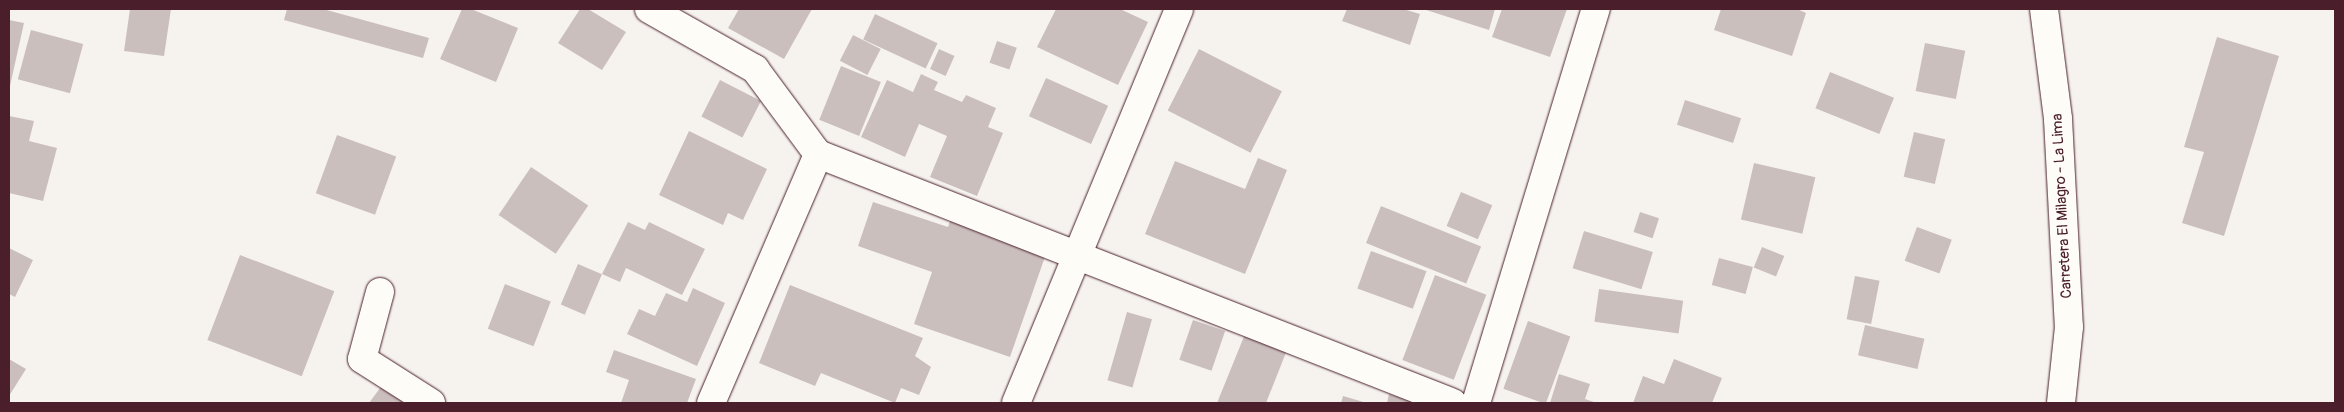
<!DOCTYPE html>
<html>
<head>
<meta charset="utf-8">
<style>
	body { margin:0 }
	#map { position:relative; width:2344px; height:412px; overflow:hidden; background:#f6f3ef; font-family:Pangolin,sans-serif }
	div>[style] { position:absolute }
	.building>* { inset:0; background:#cbbfbe; transform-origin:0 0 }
	.roads { filter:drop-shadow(0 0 1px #4a1f2b) drop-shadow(0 0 1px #4a1f2b) }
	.minor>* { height:28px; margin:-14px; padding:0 14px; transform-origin:14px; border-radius:14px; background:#fdfcf7 }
	.major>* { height:28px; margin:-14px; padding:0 14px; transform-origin:14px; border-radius:14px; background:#fdfcf7 }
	span { translate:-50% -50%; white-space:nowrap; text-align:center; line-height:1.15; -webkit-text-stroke:5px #fdfcf7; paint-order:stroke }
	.street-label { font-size:15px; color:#4a1f2b }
	.frame { position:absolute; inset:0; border:10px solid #4a1f2b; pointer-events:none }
</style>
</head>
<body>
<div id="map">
	<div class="building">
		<div style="clip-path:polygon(130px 9px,171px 9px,164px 56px,124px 51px)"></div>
		<div style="clip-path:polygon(287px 9px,323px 9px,429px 38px,423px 58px,284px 20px)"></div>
		<div style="clip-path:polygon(462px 9px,471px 9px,518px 28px,496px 82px,440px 59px)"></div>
		<div style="clip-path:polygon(580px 9px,588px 9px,626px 32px,602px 70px,558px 43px)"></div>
		<div style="clip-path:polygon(739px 9px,812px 9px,784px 59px,728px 28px)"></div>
		<div style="clip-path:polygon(1056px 9px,1120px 9px,1148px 22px,1118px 85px,1037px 47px)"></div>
		<div style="clip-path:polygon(1347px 9px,1403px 9px,1420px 14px,1410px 45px,1342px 21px)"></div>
		<div style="clip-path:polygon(1423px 9px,1495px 9px,1489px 30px)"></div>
		<div style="clip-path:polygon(1502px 9px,1567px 9px,1550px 57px,1492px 37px)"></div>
		<div style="clip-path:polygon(1721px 9px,1797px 9px,1806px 13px,1792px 56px,1714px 30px)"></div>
		<div style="left:875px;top:14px;width:69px;height:28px;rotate:25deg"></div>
		<div style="clip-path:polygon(9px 20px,24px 23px,10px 86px,9px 86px)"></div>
		<div style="left:31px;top:30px;width:54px;height:51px;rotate:15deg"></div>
		<div style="left:853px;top:35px;width:31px;height:29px;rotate:27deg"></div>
		<div style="clip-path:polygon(2217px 37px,2279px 56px,2224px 236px,2182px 223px,2204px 152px,2184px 147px)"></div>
		<div style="left:997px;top:41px;width:21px;height:23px;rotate:19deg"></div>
		<div style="left:1925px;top:43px;width:41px;height:49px;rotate:11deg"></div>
		<div style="left:939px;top:49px;width:17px;height:22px;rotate:24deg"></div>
		<div style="left:1199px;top:49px;width:93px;height:69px;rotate:27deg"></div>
		<div style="left:841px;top:66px;width:43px;height:58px;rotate:22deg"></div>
		<div style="left:1830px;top:72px;width:69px;height:39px;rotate:22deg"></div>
		<div style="clip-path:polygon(921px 74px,938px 82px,934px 90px,962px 102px,966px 95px,996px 108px,988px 127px,1003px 133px,977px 196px,930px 177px,947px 136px,919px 124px,905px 157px,861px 137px,887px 80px,913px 92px)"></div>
		<div style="left:1046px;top:78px;width:68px;height:42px;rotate:24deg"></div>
		<div style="left:720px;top:80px;width:46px;height:41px;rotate:27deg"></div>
		<div style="left:1685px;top:100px;width:59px;height:26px;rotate:18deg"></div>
		<div style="clip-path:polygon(9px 116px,34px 121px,29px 141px,57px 148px,43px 201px,9px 193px)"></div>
		<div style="clip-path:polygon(689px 131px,767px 169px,743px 220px,728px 213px,723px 225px,659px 195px)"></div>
		<div style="left:1914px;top:132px;width:32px;height:46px;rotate:13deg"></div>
		<div style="left:337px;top:135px;width:63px;height:62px;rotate:20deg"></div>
		<div style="clip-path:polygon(1258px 158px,1287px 170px,1245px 274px,1145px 234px,1175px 161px,1245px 189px)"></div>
		<div style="left:1754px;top:163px;width:63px;height:58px;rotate:13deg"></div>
		<div style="left:531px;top:167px;width:69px;height:58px;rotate:34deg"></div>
		<div style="left:1461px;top:192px;width:34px;height:37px;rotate:23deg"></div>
		<div style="clip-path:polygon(873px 202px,948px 227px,951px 218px,1047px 251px,1010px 357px,914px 324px,932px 272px,858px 246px)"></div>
		<div style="left:1381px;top:206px;width:108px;height:40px;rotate:22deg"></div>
		<div style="left:1640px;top:212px;width:20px;height:21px;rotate:18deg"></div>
		<div style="clip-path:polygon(628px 222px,645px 230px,649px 222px,705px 249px,682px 295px,626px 268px,620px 282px,602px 274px)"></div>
		<div style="left:1917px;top:227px;width:37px;height:36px;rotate:20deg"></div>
		<div style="left:1584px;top:231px;width:72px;height:39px;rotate:17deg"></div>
		<div style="left:1762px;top:247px;width:24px;height:22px;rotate:22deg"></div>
		<div style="clip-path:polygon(9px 248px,33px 260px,15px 297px,9px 294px)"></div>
		<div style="left:1371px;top:251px;width:59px;height:40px;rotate:20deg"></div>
		<div style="left:240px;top:255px;width:101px;height:91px;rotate:21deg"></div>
		<div style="left:1719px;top:258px;width:35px;height:28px;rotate:15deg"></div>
		<div style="left:578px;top:264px;width:26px;height:44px;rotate:23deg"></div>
		<div style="left:1435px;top:275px;width:55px;height:91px;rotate:21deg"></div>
		<div style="left:1855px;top:276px;width:25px;height:44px;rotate:11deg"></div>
		<div style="left:505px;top:284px;width:49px;height:48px;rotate:21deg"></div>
		<div style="clip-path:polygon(790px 285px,923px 338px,915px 356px,931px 367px,919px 395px,901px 388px,895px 403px,821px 373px,815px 386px,759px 363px)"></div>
		<div style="clip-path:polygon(693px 288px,725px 303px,697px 366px,627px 334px,639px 309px,655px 316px,666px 293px,687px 302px)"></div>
		<div style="left:1599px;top:289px;width:85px;height:33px;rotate:8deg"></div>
		<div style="left:1127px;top:312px;width:26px;height:71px;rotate:16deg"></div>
		<div style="left:1193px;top:320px;width:34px;height:42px;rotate:19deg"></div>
		<div style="left:1528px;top:321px;width:45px;height:72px;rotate:20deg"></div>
		<div style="left:1865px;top:325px;width:61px;height:31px;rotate:13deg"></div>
		<div style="clip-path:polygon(1245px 334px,1287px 350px,1266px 403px,1217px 403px)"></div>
		<div style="clip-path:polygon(614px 350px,696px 379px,687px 403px,621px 403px,629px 380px,606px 372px)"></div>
		<div style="clip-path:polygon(9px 359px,26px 369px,9px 396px)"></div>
		<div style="clip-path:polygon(1674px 359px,1722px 378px,1712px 403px,1633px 403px,1643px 376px,1664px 384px)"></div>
		<div style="clip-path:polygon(1559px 374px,1590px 384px,1585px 399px,1597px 403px,1550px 403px)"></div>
		<div style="clip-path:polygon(383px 384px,412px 403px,369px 403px)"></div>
		<div style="clip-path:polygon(1389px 394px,1419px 403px,1387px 403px)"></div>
		<div style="clip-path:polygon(1343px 396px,1367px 403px,1341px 403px)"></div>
	</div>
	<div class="roads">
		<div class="minor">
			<div style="left:649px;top:9px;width:122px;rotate:29.5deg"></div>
			<div style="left:755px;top:69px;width:106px;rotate:53.5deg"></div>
			<div style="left:818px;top:154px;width:682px;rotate:21.41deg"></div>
			<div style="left:380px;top:292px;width:69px;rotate:105deg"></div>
			<div style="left:362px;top:359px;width:82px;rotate:32.5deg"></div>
			<div style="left:711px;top:403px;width:271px;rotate:-66.7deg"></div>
			<div style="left:1016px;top:403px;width:426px;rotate:-67.5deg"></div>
			<div style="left:1476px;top:403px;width:412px;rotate:-73.1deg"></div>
		</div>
		<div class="major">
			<div style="left:2044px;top:9px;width:111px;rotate:82.7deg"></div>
			<div style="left:2058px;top:119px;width:208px;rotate:87deg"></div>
			<div style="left:2069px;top:327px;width:76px;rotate:96deg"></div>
		</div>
	</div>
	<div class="street-label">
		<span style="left:2062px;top:206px;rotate:-93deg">Carretera El Milagro - La Lima</span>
	</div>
	<div class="frame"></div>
</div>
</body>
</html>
